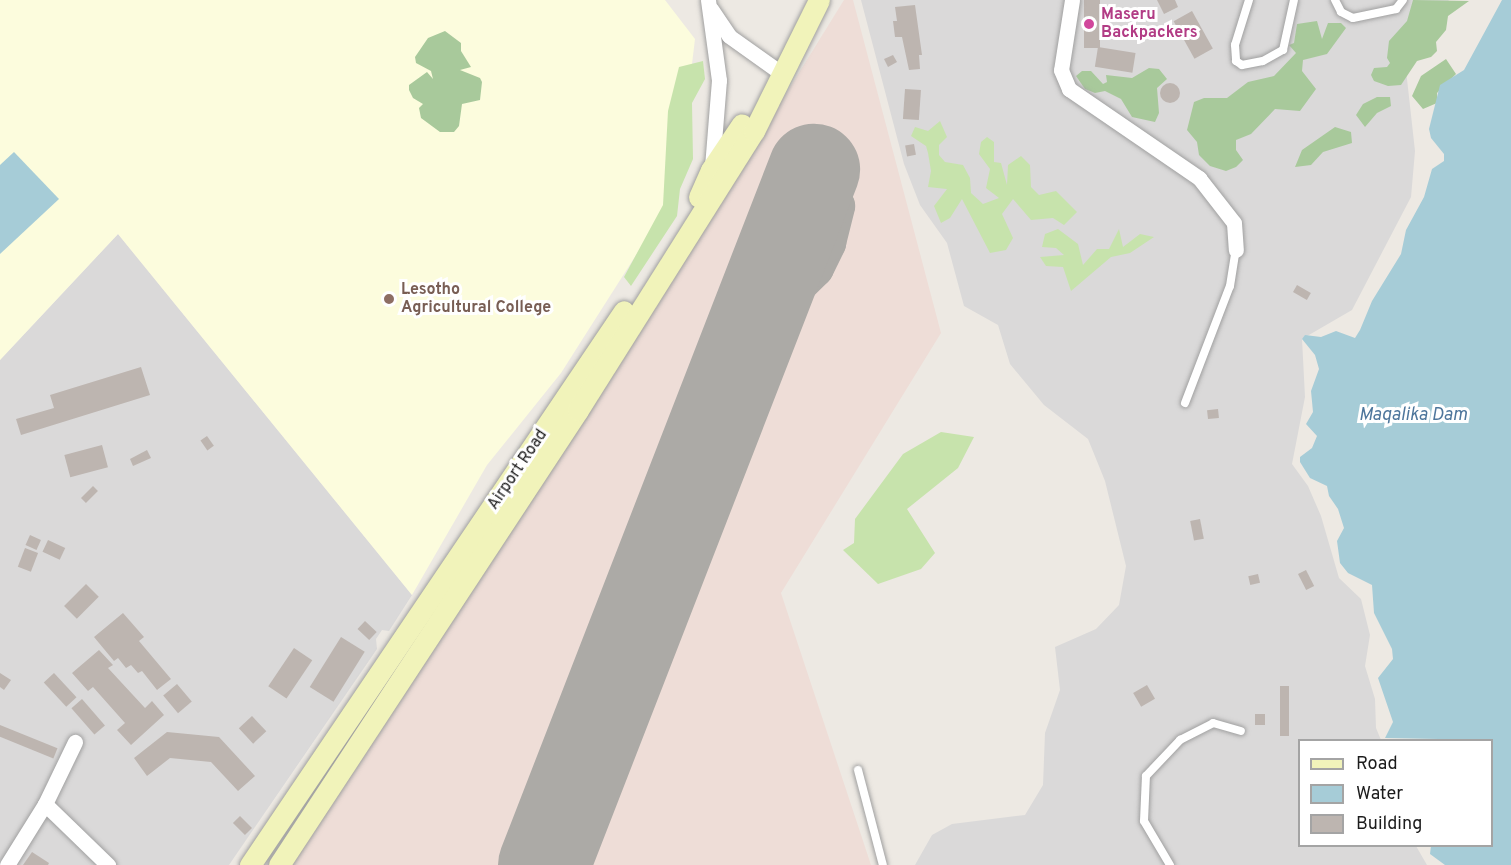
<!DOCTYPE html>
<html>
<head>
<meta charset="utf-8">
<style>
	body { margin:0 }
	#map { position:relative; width:1511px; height:865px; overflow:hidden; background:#ede9e3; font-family:Overpass,sans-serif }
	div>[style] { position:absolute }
	.residential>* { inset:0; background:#dad9d9 }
	.education>* { inset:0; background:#fcfcdd }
	.military>* { inset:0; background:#eeddd7 }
	.grass>* { inset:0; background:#c7e3ac }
	.forest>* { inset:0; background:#a8c99b }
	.water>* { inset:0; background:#a6ccd7 }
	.taxiway>* { height:38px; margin:-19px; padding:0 19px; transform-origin:19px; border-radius:19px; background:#acaaa6 }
	.runway>* { height:92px; margin:-46px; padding:0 46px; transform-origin:46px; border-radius:46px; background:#acaaa6 }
	.building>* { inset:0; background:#bdb5b0; transform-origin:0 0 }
	.round { border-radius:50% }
	.roads { filter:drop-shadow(0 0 2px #a0a0a0) drop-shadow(0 0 2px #a0a0a0) }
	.lane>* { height:8px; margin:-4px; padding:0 4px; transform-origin:4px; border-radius:4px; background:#fff }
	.street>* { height:15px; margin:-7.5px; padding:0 7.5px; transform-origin:7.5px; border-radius:7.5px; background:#fff }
	.secondary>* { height:21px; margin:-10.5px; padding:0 10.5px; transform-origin:10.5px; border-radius:10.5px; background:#f1f3ba }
	.dots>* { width:16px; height:16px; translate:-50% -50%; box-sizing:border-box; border:3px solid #fff; border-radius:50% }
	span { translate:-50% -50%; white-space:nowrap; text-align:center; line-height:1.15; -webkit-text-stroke:6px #fff; paint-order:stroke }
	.hotel-label { font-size:16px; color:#b23c85; font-weight:700 }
	.left { translate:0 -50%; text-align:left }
	.education-label { font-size:16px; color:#785e54; font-weight:700 }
	.street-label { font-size:16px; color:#1c1c1c }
	.water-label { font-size:18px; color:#4e769c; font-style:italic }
	.legend { position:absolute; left:1298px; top:739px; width:195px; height:108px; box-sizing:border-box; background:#fff; border:2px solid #a4a4a4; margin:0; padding:8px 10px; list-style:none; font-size:18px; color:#1c1c1c }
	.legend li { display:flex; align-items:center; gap:12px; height:30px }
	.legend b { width:30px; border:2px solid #a4a4a4 }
</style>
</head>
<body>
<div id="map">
	<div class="residential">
		<div style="clip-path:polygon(861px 0,1449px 0,1405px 61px,1415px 151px,1411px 197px,1352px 310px,1302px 339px,1305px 397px,1292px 464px,1308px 486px,1321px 516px,1339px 578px,1361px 599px,1370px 635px,1365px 666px,1375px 699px,1376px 728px,1381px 740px,1300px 740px,1300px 846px,1416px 846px,1427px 865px,915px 865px,932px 835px,952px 824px,1025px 815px,1043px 785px,1045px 733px,1060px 690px,1055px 647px,1096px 629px,1119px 605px,1126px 566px,1105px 481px,1088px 439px,1044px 405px,1010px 364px,998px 325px,964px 306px,947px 243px,920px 205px,904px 164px)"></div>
		<div style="clip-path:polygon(118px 234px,412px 595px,389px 631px,382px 630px,376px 639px,377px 649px,229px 865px,0 865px,0 360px)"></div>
	</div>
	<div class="education">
		<div style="clip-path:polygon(0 0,665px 0,695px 39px,683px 139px,671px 200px,561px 373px,487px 465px,412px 595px,118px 234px,0 360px)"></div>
	</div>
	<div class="military">
		<div style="clip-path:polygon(844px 0,853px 0,941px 333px,781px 593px,871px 865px,290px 865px,630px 346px)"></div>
	</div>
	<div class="grass">
		<div style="clip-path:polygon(703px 61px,705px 79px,692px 103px,693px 159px,680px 189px,677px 216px,631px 286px,624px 277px,663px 205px,668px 111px,679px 67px)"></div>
		<div style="clip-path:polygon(940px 121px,947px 137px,939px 145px,939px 155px,945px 162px,963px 165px,970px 178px,971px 193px,983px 204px,999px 198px,986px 188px,990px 169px,979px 154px,981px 142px,987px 137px,994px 142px,994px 162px,1001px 163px,1007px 185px,1008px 165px,1021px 156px,1030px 165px,1031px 187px,1039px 195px,1056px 191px,1077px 212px,1064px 225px,1053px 218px,1031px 220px,1013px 199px,1002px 214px,1013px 238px,1006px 250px,990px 253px,962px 199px,950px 218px,941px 223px,934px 206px,947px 189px,928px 187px,931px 171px,928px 153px,926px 146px,911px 136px,915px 127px,928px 131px)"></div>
		<div style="clip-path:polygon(1058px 229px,1078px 244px,1083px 265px,1097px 249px,1109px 249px,1119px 229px,1123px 247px,1140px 234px,1154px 237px,1130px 253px,1111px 257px,1071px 291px,1063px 267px,1046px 266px,1040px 257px,1064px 255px,1056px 248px,1042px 247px,1045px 234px)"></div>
		<div style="clip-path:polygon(941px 432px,974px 437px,958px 468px,907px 509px,935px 553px,921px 569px,878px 584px,843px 550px,854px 543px,855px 519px,903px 454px)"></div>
	</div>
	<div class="forest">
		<div style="clip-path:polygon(1413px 0,1469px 1px,1448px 16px,1446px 30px,1436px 42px,1437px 51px,1431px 57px,1417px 61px,1401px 85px,1388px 86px,1374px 81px,1371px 75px,1374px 68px,1387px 67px,1390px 63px,1387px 58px,1389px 41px,1407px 21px)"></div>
		<div style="clip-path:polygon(1317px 21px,1322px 39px,1328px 23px,1341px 23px,1346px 28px,1327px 54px,1303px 60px,1302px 71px,1316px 89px,1300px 111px,1275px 109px,1251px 134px,1236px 140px,1236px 150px,1243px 160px,1236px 167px,1226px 171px,1210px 166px,1199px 155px,1197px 142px,1187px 130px,1194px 102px,1204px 98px,1227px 98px,1248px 82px,1274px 76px,1296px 53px,1289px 45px,1294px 43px,1297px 24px)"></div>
		<div style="clip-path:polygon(445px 31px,461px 43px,461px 51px,471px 67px,460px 70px,480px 78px,482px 82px,480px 100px,462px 104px,459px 126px,454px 132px,440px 132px,421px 118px,419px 108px,423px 104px,413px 98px,409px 90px,409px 85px,427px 72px,433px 79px,431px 71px,416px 63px,415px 57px,428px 38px)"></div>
		<div style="clip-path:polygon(1446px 59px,1456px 74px,1437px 93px,1437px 103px,1423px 109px,1412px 96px,1421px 76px)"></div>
		<div style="clip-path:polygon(1149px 68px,1159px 69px,1167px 79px,1157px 88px,1159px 113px,1155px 122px,1132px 117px,1121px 99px,1105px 91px,1095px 93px,1085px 89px,1076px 76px,1082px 71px,1091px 71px,1103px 84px,1107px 82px,1106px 75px,1132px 78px)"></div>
		<div style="clip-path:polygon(1377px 97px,1390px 97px,1391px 106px,1377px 113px,1365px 127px,1356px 115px,1363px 104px)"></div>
		<div style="clip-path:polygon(1335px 127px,1351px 132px,1352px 143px,1323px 152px,1311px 165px,1295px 167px,1302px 150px)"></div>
	</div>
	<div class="water">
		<div style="clip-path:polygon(1502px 0,1511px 0,1511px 865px,1445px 865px,1430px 854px,1431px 846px,1492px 846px,1492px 740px,1385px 738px,1393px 722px,1378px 678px,1393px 659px,1392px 649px,1374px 613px,1372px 585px,1348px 573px,1340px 563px,1337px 541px,1344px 528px,1338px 509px,1329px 496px,1327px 486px,1310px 478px,1300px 462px,1300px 457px,1312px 448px,1317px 436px,1306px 424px,1313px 412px,1311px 391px,1319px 369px,1315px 355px,1302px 339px,1305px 335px,1321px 337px,1336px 331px,1355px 338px,1360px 330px,1372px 301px,1401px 254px,1406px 230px,1424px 197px,1432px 169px,1444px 161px,1444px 154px,1431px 138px,1429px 129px,1440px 85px,1464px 70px)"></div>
		<div style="clip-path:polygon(14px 152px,59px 199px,0 254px,0 165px)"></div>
	</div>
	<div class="taxiway">
		<div style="left:744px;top:350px;width:42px;rotate:-56.7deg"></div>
		<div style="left:767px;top:315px;width:67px;rotate:-44.4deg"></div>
		<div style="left:815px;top:268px;width:28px;rotate:-64deg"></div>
		<div style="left:827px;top:243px;width:38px;rotate:-76deg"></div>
		<div style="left:836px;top:206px;width:15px;rotate:-110deg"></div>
		<div style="left:831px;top:192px;width:16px;rotate:-137deg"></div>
		<div style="left:819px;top:181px;width:25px;rotate:-178deg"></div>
		<div style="left:794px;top:180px;width:21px;rotate:135deg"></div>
		<div style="left:779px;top:195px;width:74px;rotate:92.3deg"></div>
	</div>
	<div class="runway">
		<div style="left:544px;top:865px;width:746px;rotate:-68.77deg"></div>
	</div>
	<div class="building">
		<div style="left:1084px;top:0;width:16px;height:48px"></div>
		<div style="clip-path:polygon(1157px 0,1175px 0,1178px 7px,1164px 14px)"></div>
		<div style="clip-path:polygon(915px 5px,922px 55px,919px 55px,920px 69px,909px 70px,902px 37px,895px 37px,893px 21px,897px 21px,895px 7px)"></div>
		<div style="left:1192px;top:11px;width:43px;height:21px;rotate:61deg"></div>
		<div style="left:1098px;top:47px;width:38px;height:20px;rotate:9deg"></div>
		<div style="clip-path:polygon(893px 55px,897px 62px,888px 67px,884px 59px)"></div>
		<div class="round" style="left:1160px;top:83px;width:20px;height:20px"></div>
		<div style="left:905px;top:89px;width:16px;height:30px;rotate:4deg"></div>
		<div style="left:914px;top:144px;width:11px;height:9px;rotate:80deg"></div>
		<div style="left:1297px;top:285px;width:16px;height:8px;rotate:30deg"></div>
		<div style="clip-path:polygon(141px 367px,150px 395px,21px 435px,16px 419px,54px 408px,50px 395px)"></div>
		<div style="left:1218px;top:409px;width:9px;height:11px;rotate:84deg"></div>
		<div style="left:207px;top:436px;width:12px;height:8px;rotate:55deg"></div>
		<div style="left:102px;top:445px;width:23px;height:39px;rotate:75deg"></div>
		<div style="clip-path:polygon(147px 450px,151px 458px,133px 466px,130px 459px)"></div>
		<div style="left:93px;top:486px;width:7px;height:17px;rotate:45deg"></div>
		<div style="left:1200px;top:519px;width:20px;height:10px;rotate:79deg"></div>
		<div style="left:30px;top:535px;width:12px;height:11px;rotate:24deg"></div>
		<div style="left:48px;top:540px;width:19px;height:13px;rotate:25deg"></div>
		<div style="left:25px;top:548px;width:14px;height:20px;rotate:21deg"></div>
		<div style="left:1306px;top:570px;width:18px;height:9px;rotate:63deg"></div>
		<div style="left:1258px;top:574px;width:9px;height:10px;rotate:77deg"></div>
		<div style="left:86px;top:584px;width:18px;height:31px;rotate:45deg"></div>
		<div style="clip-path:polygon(123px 613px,144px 637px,139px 641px,171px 679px,157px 690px,142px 671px,138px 673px,131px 665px,126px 668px,118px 658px,114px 661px,94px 637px)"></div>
		<div style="left:365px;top:621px;width:16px;height:11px;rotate:43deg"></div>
		<div style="left:341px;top:637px;width:28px;height:59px;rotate:32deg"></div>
		<div style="left:294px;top:648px;width:22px;height:46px;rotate:34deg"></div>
		<div style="clip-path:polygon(99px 650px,113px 665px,108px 668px,145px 708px,152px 701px,164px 715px,131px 745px,117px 730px,125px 723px,93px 687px,88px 691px,72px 673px)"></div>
		<div style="clip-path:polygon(0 673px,11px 680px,4px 690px,0 687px)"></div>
		<div style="left:54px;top:673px;width:33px;height:14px;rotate:47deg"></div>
		<div style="left:177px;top:684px;width:23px;height:18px;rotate:50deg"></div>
		<div style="left:1147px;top:685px;width:16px;height:16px;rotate:60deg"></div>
		<div style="left:1280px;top:686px;width:9px;height:50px"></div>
		<div style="left:82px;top:699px;width:35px;height:14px;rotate:49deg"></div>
		<div style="left:1255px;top:714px;width:10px;height:11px"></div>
		<div style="left:252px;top:716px;width:21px;height:18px;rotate:47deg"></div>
		<div style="left:0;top:725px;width:62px;height:11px;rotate:22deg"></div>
		<div style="clip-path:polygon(167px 732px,219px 737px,255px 776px,238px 791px,211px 762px,170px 758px,147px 776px,134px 758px)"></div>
		<div style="left:240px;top:816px;width:17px;height:10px;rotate:45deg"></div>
		<div style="clip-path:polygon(32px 852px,49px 863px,48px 865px,23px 865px)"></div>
	</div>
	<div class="roads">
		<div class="lane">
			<div style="left:1249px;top:0;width:47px;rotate:107.3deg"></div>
			<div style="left:1235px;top:45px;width:16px;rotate:86deg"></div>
			<div style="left:1236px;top:61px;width:7px;rotate:34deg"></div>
			<div style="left:1242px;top:65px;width:21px;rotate:-11deg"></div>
			<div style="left:1263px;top:61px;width:23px;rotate:-29deg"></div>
			<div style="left:1283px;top:50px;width:51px;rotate:-77.6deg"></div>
			<div style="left:1335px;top:0;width:13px;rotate:63deg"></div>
			<div style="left:1341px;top:12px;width:13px;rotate:27deg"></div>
			<div style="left:1353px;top:18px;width:44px;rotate:-11.8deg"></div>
			<div style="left:1396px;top:9px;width:11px;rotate:-52deg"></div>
			<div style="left:1185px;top:403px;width:125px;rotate:-69deg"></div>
			<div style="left:1230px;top:286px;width:36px;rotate:-81deg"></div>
			<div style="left:858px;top:770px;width:98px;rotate:75.3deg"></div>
			<div style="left:1170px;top:865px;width:51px;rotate:-120.6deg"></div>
			<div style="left:1144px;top:821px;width:45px;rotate:-87.5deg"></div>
			<div style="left:1146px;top:776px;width:50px;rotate:-46.6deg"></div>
			<div style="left:1180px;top:740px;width:37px;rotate:-27deg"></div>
			<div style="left:1213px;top:723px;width:29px;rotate:16deg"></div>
		</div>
		<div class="street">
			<div style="left:708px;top:0;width:81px;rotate:82.2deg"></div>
			<div style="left:719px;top:80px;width:87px;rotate:94.6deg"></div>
			<div style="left:1072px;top:0;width:71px;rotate:98.9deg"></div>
			<div style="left:1061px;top:70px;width:21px;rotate:67deg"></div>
			<div style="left:1069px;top:89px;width:158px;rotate:34.4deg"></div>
			<div style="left:1199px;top:178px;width:57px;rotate:52.1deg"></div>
			<div style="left:1234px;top:223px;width:27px;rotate:86deg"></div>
			<div style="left:711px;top:9px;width:32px;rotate:56deg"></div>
			<div style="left:729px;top:36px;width:64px;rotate:35.4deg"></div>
			<div style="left:45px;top:804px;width:88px;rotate:44.1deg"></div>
			<div style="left:7px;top:865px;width:72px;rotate:-58.1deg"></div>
			<div style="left:45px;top:804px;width:69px;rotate:-64.2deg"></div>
		</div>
		<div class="secondary">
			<div style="left:699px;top:197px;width:30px;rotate:-66deg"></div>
			<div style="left:711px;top:170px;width:55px;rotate:-56deg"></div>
			<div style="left:250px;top:865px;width:668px;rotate:-55.98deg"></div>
			<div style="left:279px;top:865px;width:544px;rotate:-56.69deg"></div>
			<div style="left:578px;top:410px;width:330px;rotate:-57.8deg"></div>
			<div style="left:754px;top:131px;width:146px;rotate:-63.6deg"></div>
		</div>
	</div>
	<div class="dots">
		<div style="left:1089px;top:24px;background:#d1479c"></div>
		<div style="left:389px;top:299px;background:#8d6e63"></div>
	</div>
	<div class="hotel-label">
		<span class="left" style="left:1101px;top:24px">Maseru<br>Backpackers</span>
	</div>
	<div class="education-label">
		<span class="left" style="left:401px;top:299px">Lesotho<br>Agricultural College</span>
	</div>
	<div class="street-label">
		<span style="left:518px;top:470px;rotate:-56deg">Airport Road</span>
	</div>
	<div class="water-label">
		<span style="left:1413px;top:416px">Maqalika Dam</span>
	</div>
	<ul class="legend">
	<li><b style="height:8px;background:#f1f3ba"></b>Road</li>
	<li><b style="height:16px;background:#a6ccd7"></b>Water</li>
	<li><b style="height:16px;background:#bdb5b0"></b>Building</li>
	</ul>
</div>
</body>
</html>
